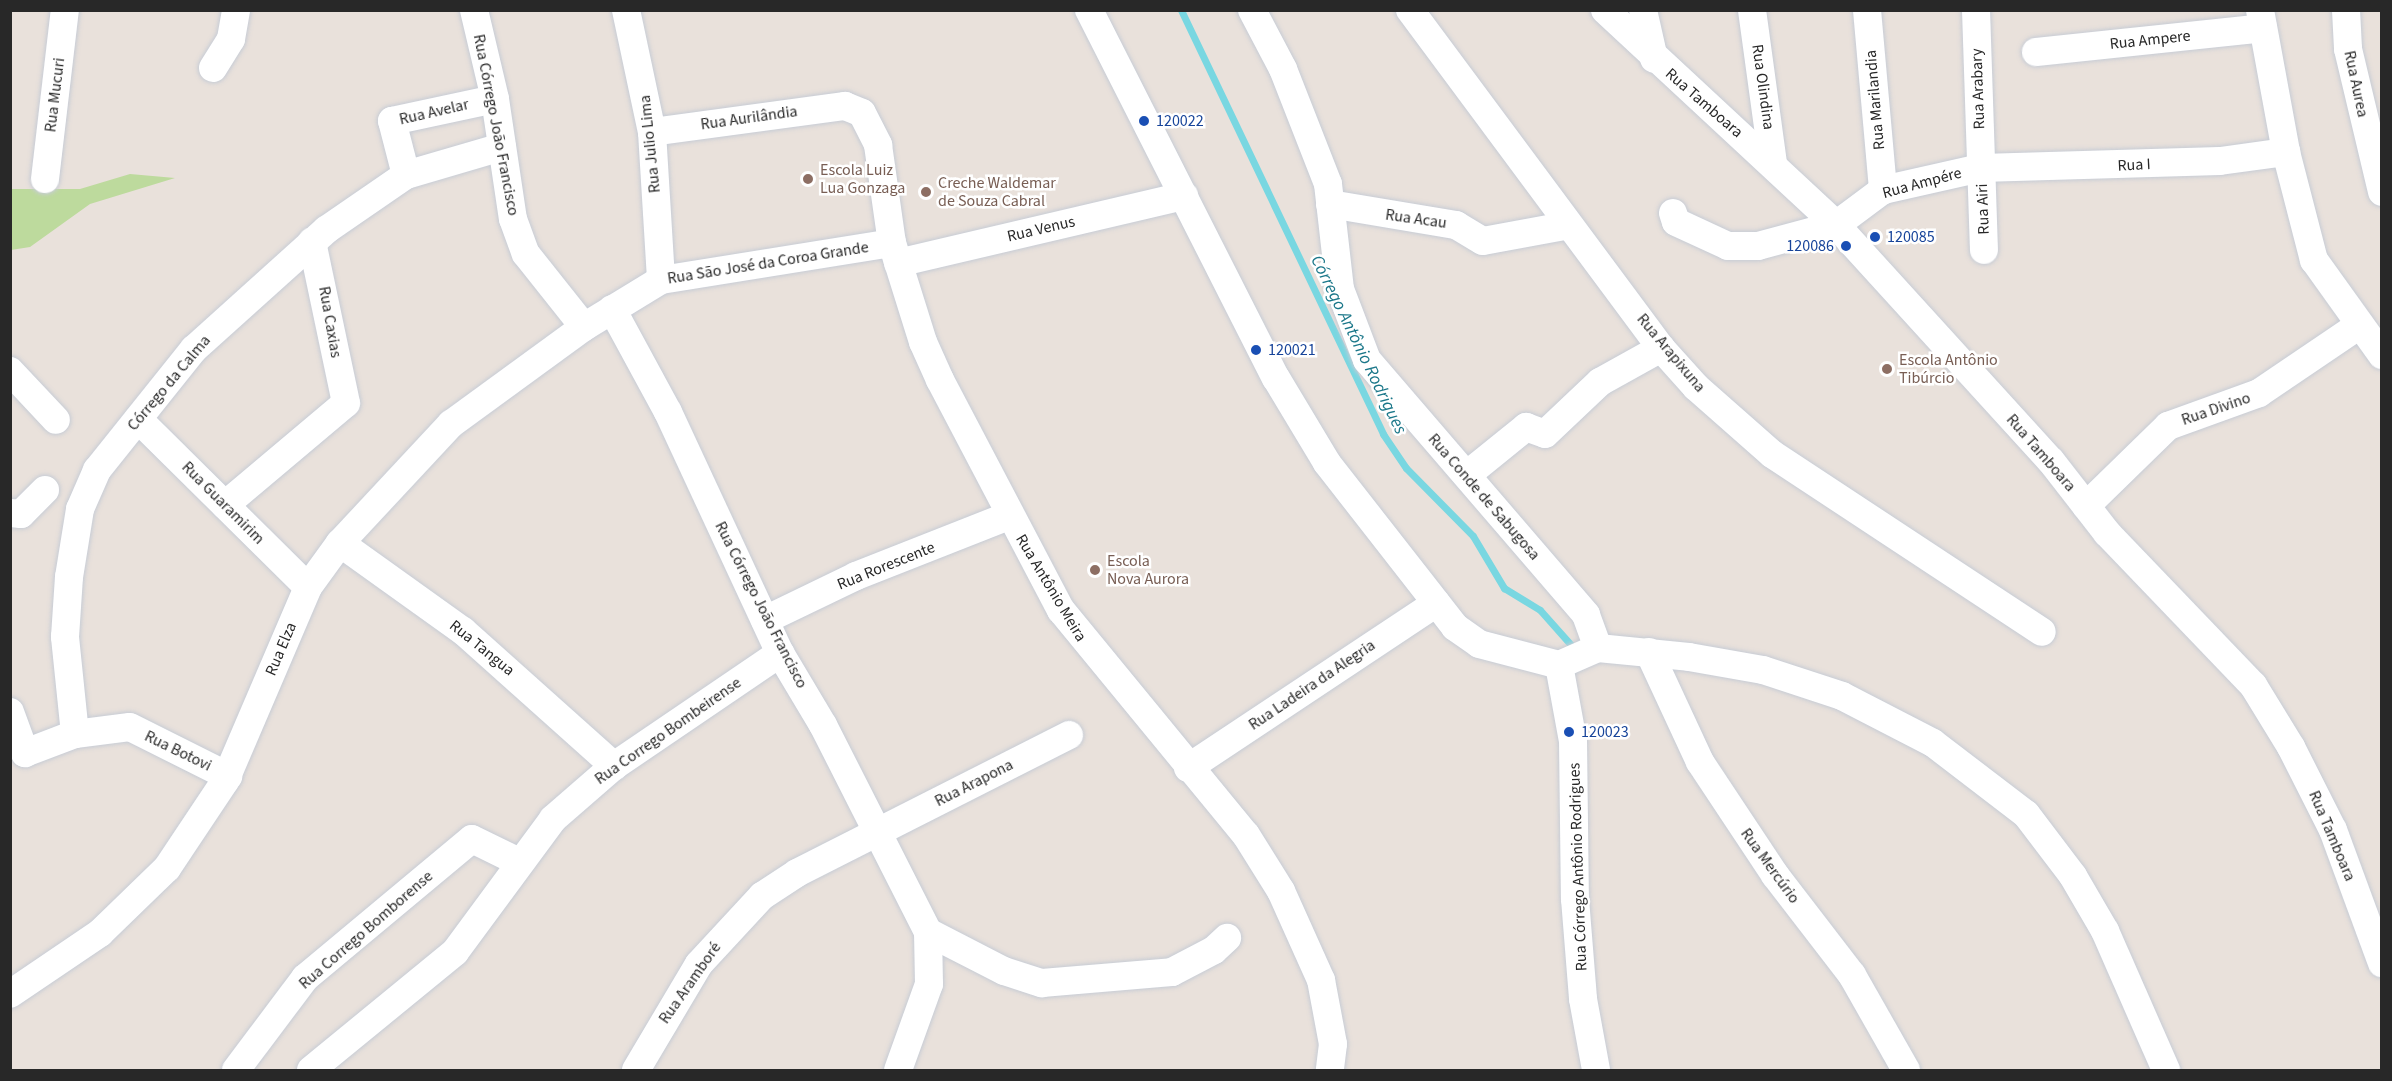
<!DOCTYPE html>
<html>
<head>
<meta charset="utf-8">
<style>
	body { margin:0 }
	#map { position:relative; width:2392px; height:1081px; overflow:hidden; background:#e9e1db; font-family:"Source Sans 3",sans-serif }
	div>[style] { position:absolute }
	.green>* { inset:0; background:#bdda9d }
	.stream>* { height:7px; margin:-3.5px; padding:0 3.5px; transform-origin:3.5px; border-radius:3.5px; background:#79d7e1 }
	.roads { filter:drop-shadow(0 0 2px #c7ccd5) drop-shadow(0 0 2px #c7ccd5) }
	.minor>* { height:28px; margin:-14px; padding:0 14px; transform-origin:14px; border-radius:14px; background:#fff }
	.dots>* { width:16px; height:16px; translate:-50% -50%; box-sizing:border-box; border:3px solid #fff; border-radius:50% }
	span { translate:-50% -50%; white-space:nowrap; text-align:center; line-height:1.15; -webkit-text-stroke:5px #fff; paint-order:stroke }
	.street-label { font-size:16px; color:#282828 }
	.transit-label { font-size:16px; color:#164399 }
	.left { translate:0 -50%; text-align:left }
	.right { translate:-100% -50%; text-align:right }
	.education-label { font-size:16px; color:#785e54 }
	.water-label { font-size:18px; color:#1b7789; font-style:italic }
	.frame { position:absolute; inset:0; border:12px solid #282828; pointer-events:none }
</style>
</head>
<body>
<div id="map">
	<div class="green">
		<div style="clip-path:polygon(130px 174px,175px 178px,90px 204px,30px 247px,11px 250px,11px 189px,80px 189px)"></div>
	</div>
	<div class="stream">
		<div style="left:1181px;top:10px;width:470px;rotate:64.5deg"></div>
		<div style="left:1383px;top:434px;width:41px;rotate:55.9deg"></div>
		<div style="left:1406px;top:468px;width:95px;rotate:45.4deg"></div>
		<div style="left:1473px;top:536px;width:61px;rotate:59.2deg"></div>
		<div style="left:1504px;top:588px;width:42px;rotate:31.4deg"></div>
		<div style="left:1540px;top:610px;width:48px;rotate:48.4deg"></div>
	</div>
	<div class="roads">
		<div class="minor">
			<div style="left:474px;top:10px;width:91px;rotate:76.7deg"></div>
			<div style="left:495px;top:99px;width:121px;rotate:81.5deg"></div>
			<div style="left:513px;top:219px;width:37px;rotate:70deg"></div>
			<div style="left:526px;top:254px;width:93px;rotate:51.5deg"></div>
			<div style="left:626px;top:10px;width:125px;rotate:78deg"></div>
			<div style="left:652px;top:132px;width:148px;rotate:86.5deg"></div>
			<div style="left:1089px;top:10px;width:413px;rotate:63.1deg"></div>
			<div style="left:1276px;top:378px;width:99px;rotate:59deg"></div>
			<div style="left:1327px;top:463px;width:208px;rotate:52deg"></div>
			<div style="left:1455px;top:627px;width:29px;rotate:35deg"></div>
			<div style="left:1479px;top:644px;width:83px;rotate:14.7deg"></div>
			<div style="left:1559px;top:665px;width:43px;rotate:-23.6deg"></div>
			<div style="left:1598px;top:648px;width:91px;rotate:5.6deg"></div>
			<div style="left:1689px;top:657px;width:75px;rotate:10deg"></div>
			<div style="left:1763px;top:670px;width:83px;rotate:18.2deg"></div>
			<div style="left:1842px;top:696px;width:102px;rotate:27.3deg"></div>
			<div style="left:1933px;top:743px;width:117px;rotate:37.4deg"></div>
			<div style="left:2026px;top:814px;width:78px;rotate:52.8deg"></div>
			<div style="left:2073px;top:876px;width:64px;rotate:59.8deg"></div>
			<div style="left:2105px;top:931px;width:152px;rotate:66.3deg"></div>
			<div style="left:1252px;top:10px;width:67px;rotate:62.3deg"></div>
			<div style="left:1283px;top:69px;width:123px;rotate:68.6deg"></div>
			<div style="left:1328px;top:184px;width:106px;rotate:83.5deg"></div>
			<div style="left:1340px;top:289px;width:76px;rotate:69.2deg"></div>
			<div style="left:1367px;top:360px;width:336px;rotate:49.3deg"></div>
			<div style="left:1586px;top:615px;width:35px;rotate:70deg"></div>
			<div style="left:1410px;top:10px;width:421px;rotate:53.4deg"></div>
			<div style="left:1661px;top:348px;width:52px;rotate:48.1deg"></div>
			<div style="left:1696px;top:387px;width:101px;rotate:41.4deg"></div>
			<div style="left:1772px;top:454px;width:323px;rotate:33.4deg"></div>
			<div style="left:1605px;top:10px;width:316px;rotate:42.9deg"></div>
			<div style="left:1836px;top:225px;width:319px;rotate:47.7deg"></div>
			<div style="left:2051px;top:461px;width:91px;rotate:52.1deg"></div>
			<div style="left:2107px;top:533px;width:211px;rotate:46.2deg"></div>
			<div style="left:2253px;top:685px;width:73px;rotate:58.5deg"></div>
			<div style="left:2291px;top:747px;width:93px;rotate:63.2deg"></div>
			<div style="left:2333px;top:830px;width:142px;rotate:69.8deg"></div>
			<div style="left:1643px;top:10px;width:50px;rotate:77.3deg"></div>
			<div style="left:1752px;top:10px;width:155px;rotate:82.2deg"></div>
			<div style="left:1867px;top:10px;width:181px;rotate:84.9deg"></div>
			<div style="left:1976px;top:10px;width:240px;rotate:88.1deg"></div>
			<div style="left:2260px;top:10px;width:144px;rotate:79.6deg"></div>
			<div style="left:2286px;top:152px;width:112px;rotate:75.5deg"></div>
			<div style="left:2314px;top:260px;width:117px;rotate:54.4deg"></div>
			<div style="left:2346px;top:10px;width:39px;rotate:87deg"></div>
			<div style="left:2348px;top:49px;width:147px;rotate:76.6deg"></div>
			<div style="left:2036px;top:52px;width:228px;rotate:-6deg"></div>
			<div style="left:213px;top:68px;width:34px;rotate:-58deg"></div>
			<div style="left:231px;top:39px;width:29px;rotate:-80deg"></div>
			<div style="left:652px;top:132px;width:195px;rotate:-7.7deg"></div>
			<div style="left:845px;top:106px;width:18px;rotate:22deg"></div>
			<div style="left:862px;top:113px;width:36px;rotate:63deg"></div>
			<div style="left:878px;top:145px;width:99px;rotate:81.9deg"></div>
			<div style="left:892px;top:243px;width:104px;rotate:72.6deg"></div>
			<div style="left:923px;top:342px;width:42px;rotate:65.9deg"></div>
			<div style="left:940px;top:380px;width:260px;rotate:62.3deg"></div>
			<div style="left:1061px;top:610px;width:291px;rotate:50.6deg"></div>
			<div style="left:1246px;top:835px;width:66px;rotate:58deg"></div>
			<div style="left:1281px;top:891px;width:98px;rotate:65.8deg"></div>
			<div style="left:1321px;top:980px;width:65px;rotate:79.4deg"></div>
			<div style="left:1333px;top:1044px;width:26px;rotate:97deg"></div>
			<div style="left:406px;top:175px;width:56px;rotate:-104.5deg"></div>
			<div style="left:392px;top:121px;width:105px;rotate:-12.1deg"></div>
			<div style="left:45px;top:179px;width:170px;rotate:-83.3deg"></div>
			<div style="left:1330px;top:204px;width:128px;rotate:9.5deg"></div>
			<div style="left:1456px;top:225px;width:31px;rotate:31deg"></div>
			<div style="left:1483px;top:241px;width:87px;rotate:-10.5deg"></div>
			<div style="left:1673px;top:213px;width:9px;rotate:72deg"></div>
			<div style="left:1676px;top:222px;width:57px;rotate:24.8deg"></div>
			<div style="left:1728px;top:246px;width:30px"></div>
			<div style="left:1758px;top:246px;width:81px;rotate:-15.1deg"></div>
			<div style="left:1836px;top:225px;width:59px;rotate:-36.7deg"></div>
			<div style="left:1883px;top:190px;width:100px;rotate:-12.7deg"></div>
			<div style="left:1981px;top:168px;width:239px;rotate:-1.7deg"></div>
			<div style="left:2220px;top:161px;width:67px;rotate:-7.8deg"></div>
			<div style="left:898px;top:263px;width:294px;rotate:-13.2deg"></div>
			<div style="left:612px;top:309px;width:117px;rotate:61.5deg"></div>
			<div style="left:668px;top:412px;width:266px;rotate:65.1deg"></div>
			<div style="left:780px;top:653px;width:84px;rotate:59.2deg"></div>
			<div style="left:823px;top:725px;width:232px;rotate:63.1deg"></div>
			<div style="left:928px;top:932px;width:52px;rotate:88.9deg"></div>
			<div style="left:929px;top:984px;width:91px;rotate:109.8deg"></div>
			<div style="left:10px;top:371px;width:67px;rotate:46.8deg"></div>
			<div style="left:138px;top:419px;width:239px;rotate:44.7deg"></div>
			<div style="left:1468px;top:474px;width:75px;rotate:-39deg"></div>
			<div style="left:1526px;top:427px;width:20px;rotate:20deg"></div>
			<div style="left:1545px;top:434px;width:76px;rotate:-43.4deg"></div>
			<div style="left:1600px;top:382px;width:70px;rotate:-29.1deg"></div>
			<div style="left:225px;top:505px;width:158px;rotate:-40.1deg"></div>
			<div style="left:346px;top:403px;width:165px;rotate:-101.9deg"></div>
			<div style="left:2086px;top:506px;width:115px;rotate:-44.3deg"></div>
			<div style="left:2168px;top:426px;width:97px;rotate:-19.9deg"></div>
			<div style="left:2259px;top:393px;width:120px;rotate:-34.1deg"></div>
			<div style="left:10px;top:513px;width:11px;rotate:5deg"></div>
			<div style="left:21px;top:514px;width:34px;rotate:-45deg"></div>
			<div style="left:340px;top:543px;width:151px;rotate:35.6deg"></div>
			<div style="left:463px;top:631px;width:203px;rotate:41.8deg"></div>
			<div style="left:765px;top:620px;width:101px;rotate:-25.8deg"></div>
			<div style="left:856px;top:576px;width:163px;rotate:-21.5deg"></div>
			<div style="left:1649px;top:652px;width:121px;rotate:65.1deg"></div>
			<div style="left:1700px;top:762px;width:136px;rotate:56.4deg"></div>
			<div style="left:1775px;top:875px;width:126px;rotate:52.4deg"></div>
			<div style="left:1852px;top:975px;width:109px;rotate:60.4deg"></div>
			<div style="left:1559px;top:665px;width:77px;rotate:79.6deg"></div>
			<div style="left:1573px;top:741px;width:158px;rotate:89.3deg"></div>
			<div style="left:1575px;top:899px;width:100px;rotate:85.4deg"></div>
			<div style="left:1583px;top:999px;width:72px;rotate:79.6deg"></div>
			<div style="left:10px;top:712px;width:44px;rotate:69.9deg"></div>
			<div style="left:25px;top:753px;width:53px;rotate:-20.8deg"></div>
			<div style="left:75px;top:734px;width:55px;rotate:-7.3deg"></div>
			<div style="left:130px;top:727px;width:110px;rotate:26.6deg"></div>
			<div style="left:75px;top:734px;width:98px;rotate:-95.9deg"></div>
			<div style="left:65px;top:637px;width:60px;rotate:-86.2deg"></div>
			<div style="left:69px;top:577px;width:69px;rotate:-80.8deg"></div>
			<div style="left:80px;top:509px;width:43px;rotate:-66.4deg"></div>
			<div style="left:97px;top:470px;width:155px;rotate:-51.3deg"></div>
			<div style="left:194px;top:349px;width:178px;rotate:-42deg"></div>
			<div style="left:326px;top:230px;width:97px;rotate:-34.5deg"></div>
			<div style="left:406px;top:175px;width:100px;rotate:-16.3deg"></div>
			<div style="left:1188px;top:768px;width:298px;rotate:-33.6deg"></div>
			<div style="left:928px;top:932px;width:85px;rotate:27.2deg"></div>
			<div style="left:1004px;top:971px;width:40px;rotate:18deg"></div>
			<div style="left:1042px;top:983px;width:130px;rotate:-4.8deg"></div>
			<div style="left:1172px;top:972px;width:47px;rotate:-27.6deg"></div>
			<div style="left:1214px;top:950px;width:18px;rotate:-43deg"></div>
			<div style="left:10px;top:994px;width:109px;rotate:-34.1deg"></div>
			<div style="left:100px;top:933px;width:93px;rotate:-44.1deg"></div>
			<div style="left:167px;top:868px;width:105px;rotate:-56.3deg"></div>
			<div style="left:225px;top:781px;width:211px;rotate:-66.8deg"></div>
			<div style="left:308px;top:587px;width:54px;rotate:-54deg"></div>
			<div style="left:340px;top:543px;width:163px;rotate:-47deg"></div>
			<div style="left:451px;top:424px;width:165px;rotate:-36.1deg"></div>
			<div style="left:584px;top:327px;width:90px;rotate:-31.4deg"></div>
			<div style="left:661px;top:280px;width:234px;rotate:-9.1deg"></div>
			<div style="left:236px;top:1070px;width:115px;rotate:-53.1deg"></div>
			<div style="left:305px;top:978px;width:217px;rotate:-39.8deg"></div>
			<div style="left:472px;top:839px;width:52px;rotate:26.1deg"></div>
			<div style="left:311px;top:1070px;width:186px;rotate:-39.3deg"></div>
			<div style="left:455px;top:952px;width:165px;rotate:-53.6deg"></div>
			<div style="left:553px;top:819px;width:81px;rotate:-41deg"></div>
			<div style="left:614px;top:766px;width:201px;rotate:-34.2deg"></div>
			<div style="left:636px;top:1070px;width:123px;rotate:-59.3deg"></div>
			<div style="left:699px;top:964px;width:93px;rotate:-47.2deg"></div>
			<div style="left:762px;top:896px;width:42px;rotate:-33.3deg"></div>
			<div style="left:797px;top:873px;width:305px;rotate:-26.9deg"></div>
		</div>
	</div>
	<div class="dots">
		<div style="left:1144px;top:121px;background:#1a4fb4"></div>
		<div style="left:808px;top:179px;background:#8d6e63"></div>
		<div style="left:926px;top:192px;background:#8d6e63"></div>
		<div style="left:1875px;top:237px;background:#1a4fb4"></div>
		<div style="left:1846px;top:246px;background:#1a4fb4"></div>
		<div style="left:1256px;top:350px;background:#1a4fb4"></div>
		<div style="left:1887px;top:369px;background:#8d6e63"></div>
		<div style="left:1095px;top:570px;background:#8d6e63"></div>
		<div style="left:1569px;top:732px;background:#1a4fb4"></div>
	</div>
	<div class="street-label">
		<span style="left:2150px;top:40px;rotate:-6deg">Rua Ampere</span>
		<span style="left:2356px;top:84px;rotate:78deg">Rua Aurea</span>
		<span style="left:1763px;top:87px;rotate:82deg">Rua Olindina</span>
		<span style="left:1978px;top:89px;rotate:-92deg">Rua Arabary</span>
		<span style="left:55px;top:95px;rotate:-83deg">Rua Mucuri</span>
		<span style="left:1875px;top:100px;rotate:-95deg">Rua Marilandia</span>
		<span style="left:1704px;top:103px;rotate:41deg">Rua Tamboara</span>
		<span style="left:434px;top:112px;rotate:-13deg">Rua Avelar</span>
		<span style="left:749px;top:118px;rotate:-8deg">Rua Aurilândia</span>
		<span style="left:496px;top:125px;rotate:79deg">Rua Córrego João Francisco</span>
		<span style="left:650px;top:144px;rotate:-96deg">Rua Julio Lima</span>
		<span style="left:2134px;top:165px;rotate:-3deg">Rua I</span>
		<span style="left:1922px;top:183px;rotate:-15deg">Rua Ampére</span>
		<span style="left:1983px;top:209px;rotate:-92deg">Rua Airi</span>
		<span style="left:1416px;top:219px;rotate:8deg">Rua Acau</span>
		<span style="left:1041px;top:229px;rotate:-13deg">Rua Venus</span>
		<span style="left:768px;top:263px;rotate:-9deg">Rua São José da Coroa Grande</span>
		<span style="left:330px;top:322px;rotate:80deg">Rua Caxias</span>
		<span style="left:1671px;top:353px;rotate:50deg">Rua Arapixuna</span>
		<span style="left:169px;top:383px;rotate:-50deg">Córrego da Calma</span>
		<span style="left:2216px;top:409px;rotate:-19deg">Rua Divino</span>
		<span style="left:2041px;top:453px;rotate:49deg">Rua Tamboara</span>
		<span style="left:1484px;top:497px;rotate:49deg">Rua Conde de Sabugosa</span>
		<span style="left:223px;top:503px;rotate:45deg">Rua Guaramirim</span>
		<span style="left:886px;top:566px;rotate:-22deg">Rua Rorescente</span>
		<span style="left:1051px;top:588px;rotate:59deg">Rua Antônio Meira</span>
		<span style="left:761px;top:605px;rotate:63deg">Rua Córrego João Francisco</span>
		<span style="left:482px;top:648px;rotate:39deg">Rua Tangua</span>
		<span style="left:281px;top:649px;rotate:-67deg">Rua Elza</span>
		<span style="left:1312px;top:685px;rotate:-34deg">Rua Ladeira da Alegria</span>
		<span style="left:668px;top:731px;rotate:-35deg">Rua Corrego Bombeirense</span>
		<span style="left:178px;top:751px;rotate:26deg">Rua Botovi</span>
		<span style="left:974px;top:783px;rotate:-27deg">Rua Arapona</span>
		<span style="left:2332px;top:836px;rotate:67deg">Rua Tamboara</span>
		<span style="left:1770px;top:866px;rotate:54deg">Rua Mercúrio</span>
		<span style="left:1578px;top:867px;rotate:-92deg">Rua Córrego Antônio Rodrigues</span>
		<span style="left:366px;top:930px;rotate:-41deg">Rua Corrego Bomborense</span>
		<span style="left:690px;top:983px;rotate:-55deg">Rua Aramboré</span>
	</div>
	<div class="transit-label">
		<span class="left" style="left:1156px;top:121px">120022</span>
		<span class="left" style="left:1887px;top:237px">120085</span>
		<span class="right" style="left:1834px;top:246px">120086</span>
		<span class="left" style="left:1268px;top:350px">120021</span>
		<span class="left" style="left:1581px;top:732px">120023</span>
	</div>
	<div class="education-label">
		<span class="left" style="left:820px;top:179px">Escola Luiz<br>Lua Gonzaga</span>
		<span class="left" style="left:938px;top:192px">Creche Waldemar<br>de Souza Cabral</span>
		<span class="left" style="left:1899px;top:369px">Escola Antônio<br>Tibúrcio</span>
		<span class="left" style="left:1107px;top:570px">Escola<br>Nova Aurora</span>
	</div>
	<div class="water-label">
		<span style="left:1358px;top:345px;rotate:64deg">Córrego Antônio Rodrigues</span>
	</div>
	<div class="frame"></div>
</div>
</body>
</html>
